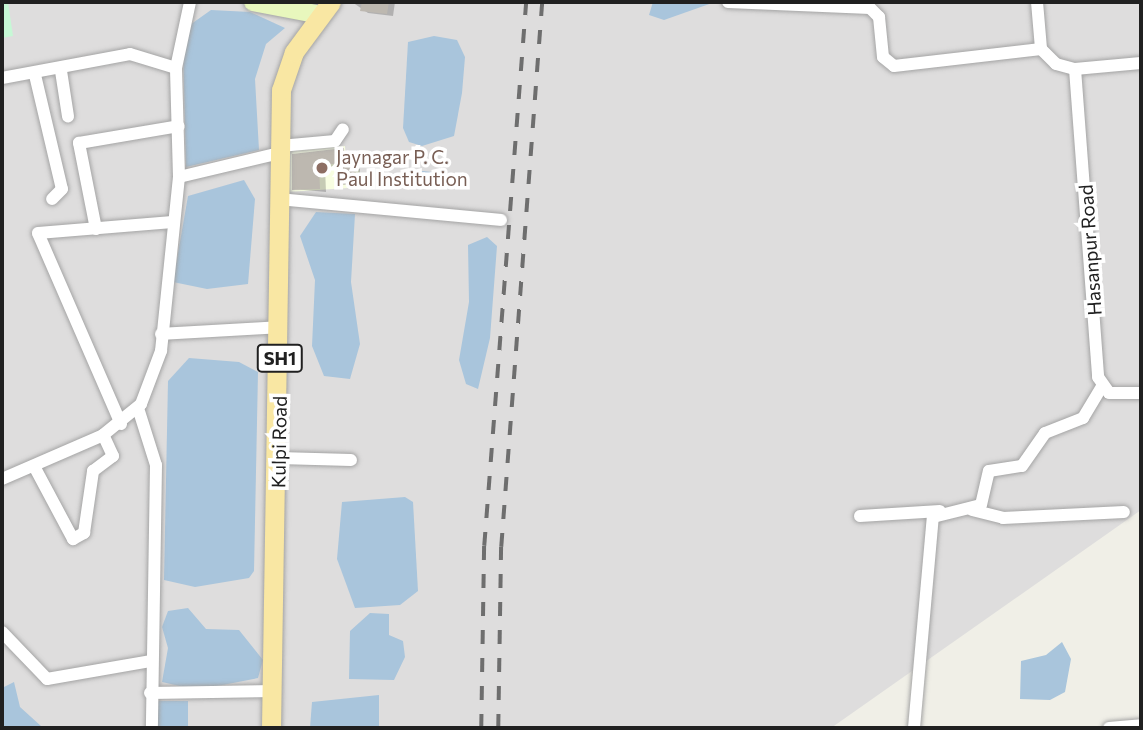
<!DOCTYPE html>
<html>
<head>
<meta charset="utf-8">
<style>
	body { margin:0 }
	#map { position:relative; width:1143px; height:730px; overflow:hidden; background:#f0efe7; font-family:Commissioner,sans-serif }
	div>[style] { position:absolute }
	.residential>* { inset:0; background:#dedddd }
	.education>* { inset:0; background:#f8fee2 }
	.park>* { inset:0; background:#c6f8d5 }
	.water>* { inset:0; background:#a9c5dc; transform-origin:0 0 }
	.shadow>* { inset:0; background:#0003 }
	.building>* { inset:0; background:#bdb8b0; transform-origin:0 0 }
	.roads { filter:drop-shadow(0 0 2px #a4a4a4) drop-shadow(0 0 2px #a4a4a4) }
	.street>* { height:12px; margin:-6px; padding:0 6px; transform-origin:6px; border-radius:6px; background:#fff }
	.secondary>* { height:18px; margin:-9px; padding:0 9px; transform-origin:9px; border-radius:9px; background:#e8f7bd }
	.primary>* { height:19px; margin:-9.5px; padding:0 9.5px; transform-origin:9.5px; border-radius:9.5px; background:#f9e7a3 }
	.rail>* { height:3.5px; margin-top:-1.75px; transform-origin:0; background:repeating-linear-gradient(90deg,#6e6e6e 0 14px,transparent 0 28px) }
	.dots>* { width:19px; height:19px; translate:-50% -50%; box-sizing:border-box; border:4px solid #fff; border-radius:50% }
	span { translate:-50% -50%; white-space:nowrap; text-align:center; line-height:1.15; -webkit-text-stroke:7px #fff; paint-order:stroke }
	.shield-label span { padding:2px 5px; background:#fff; border:2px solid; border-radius:5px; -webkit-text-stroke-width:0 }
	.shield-label { font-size:18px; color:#202020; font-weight:700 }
	.education-label { font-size:19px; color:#785e54 }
	.left { translate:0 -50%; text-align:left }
	.street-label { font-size:19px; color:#202020 }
	.frame { position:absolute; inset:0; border:4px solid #202020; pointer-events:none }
</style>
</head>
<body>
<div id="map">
	<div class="residential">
		<div style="clip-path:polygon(2px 2px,1141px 2px,1141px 510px,831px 728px,2px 728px)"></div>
	</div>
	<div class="education">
		<div style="clip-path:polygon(345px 146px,346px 162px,357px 161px,363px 187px,288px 192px,285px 150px)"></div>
	</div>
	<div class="park">
		<div style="clip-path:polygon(2px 2px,8px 2px,13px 36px,2px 38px)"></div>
	</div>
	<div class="water">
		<div style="clip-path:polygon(653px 2px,715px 2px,664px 20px,649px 15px)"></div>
		<div style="clip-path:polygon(211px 10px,250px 12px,285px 28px,266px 44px,255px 79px,259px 150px,186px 167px,183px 47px,187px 27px)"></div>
		<div style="clip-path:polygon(434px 36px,457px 40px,465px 57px,462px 93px,454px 136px,422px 146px,409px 142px,403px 128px,408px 42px)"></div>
		<div style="clip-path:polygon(423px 171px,449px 174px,448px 189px,410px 184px,412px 174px)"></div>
		<div style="clip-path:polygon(244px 180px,255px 199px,248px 284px,207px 289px,173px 282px,188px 196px)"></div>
		<div style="clip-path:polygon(316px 212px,355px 214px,351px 282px,360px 344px,350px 379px,324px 376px,312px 346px,315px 280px,300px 236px)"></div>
		<div style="clip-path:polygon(487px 237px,497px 246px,490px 338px,478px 389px,466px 384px,459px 360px,469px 302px,468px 245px)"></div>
		<div style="clip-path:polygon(189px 358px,239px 362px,258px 372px,254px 571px,249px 578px,195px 587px,164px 580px,168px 381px)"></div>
		<div style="clip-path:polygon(405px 497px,413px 502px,418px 591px,400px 605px,355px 608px,337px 559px,342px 502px)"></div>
		<div style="clip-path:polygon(188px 608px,206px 629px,239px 630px,263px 660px,258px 678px,197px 690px,162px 682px,168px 648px,162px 627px,168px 611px)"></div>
		<div style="clip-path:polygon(370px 613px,389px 614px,389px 635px,403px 641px,405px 657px,394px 680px,349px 679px,350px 631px)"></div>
		<div style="clip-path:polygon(1062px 642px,1071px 659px,1065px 692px,1050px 700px,1020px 699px,1021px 661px,1046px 655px)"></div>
		<div style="clip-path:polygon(14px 682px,20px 707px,41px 726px,2px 728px,2px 688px)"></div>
		<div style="clip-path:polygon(379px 695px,379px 728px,310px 728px,312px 702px)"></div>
		<div style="left:157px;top:701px;width:31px;height:27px"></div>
	</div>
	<div class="shadow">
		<div style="clip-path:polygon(352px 2px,395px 2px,393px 16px,368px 13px)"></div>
		<div style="clip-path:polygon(343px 150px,350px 165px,360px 169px,360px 187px,343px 184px,342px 166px,325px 167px,326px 192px,293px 189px,294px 155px)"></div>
	</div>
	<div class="building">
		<div style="clip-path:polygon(362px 2px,389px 2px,387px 14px,360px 11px)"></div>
		<div style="clip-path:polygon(344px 148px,345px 163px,319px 165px,320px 189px,292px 190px,292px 154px)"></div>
		<div style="left:354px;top:163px;width:21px;height:14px;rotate:87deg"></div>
	</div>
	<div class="roads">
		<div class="street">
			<div style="left:728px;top:2px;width:142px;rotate:2.4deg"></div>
			<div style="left:870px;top:8px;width:13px;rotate:45deg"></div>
			<div style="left:879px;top:17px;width:40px;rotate:84.3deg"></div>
			<div style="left:883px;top:57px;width:14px;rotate:39deg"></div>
			<div style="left:894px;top:66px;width:148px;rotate:-6.6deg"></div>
			<div style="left:1037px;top:2px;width:47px;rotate:85.1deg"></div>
			<div style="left:1041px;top:49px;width:21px;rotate:45deg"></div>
			<div style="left:1056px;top:64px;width:20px;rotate:15deg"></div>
			<div style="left:1075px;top:69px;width:66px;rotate:-5.2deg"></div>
			<div style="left:1075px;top:69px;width:309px;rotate:85.7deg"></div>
			<div style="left:1098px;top:377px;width:19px;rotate:55deg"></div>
			<div style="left:1109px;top:393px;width:32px"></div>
			<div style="left:61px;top:71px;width:46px;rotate:81.2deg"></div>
			<div style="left:35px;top:75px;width:117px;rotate:76.7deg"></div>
			<div style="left:62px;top:189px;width:14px;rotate:135deg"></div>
			<div style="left:2px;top:78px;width:130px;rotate:-10.6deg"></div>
			<div style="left:130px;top:54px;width:48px;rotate:16.9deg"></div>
			<div style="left:280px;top:146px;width:55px;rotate:-5.2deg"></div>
			<div style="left:335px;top:141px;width:14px;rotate:-56deg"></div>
			<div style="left:179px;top:177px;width:104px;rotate:-13.4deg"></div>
			<div style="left:279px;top:199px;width:223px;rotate:5.4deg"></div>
			<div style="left:96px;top:229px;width:88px;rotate:-101.2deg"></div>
			<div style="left:79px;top:143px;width:101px;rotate:-9.6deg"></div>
			<div style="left:161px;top:334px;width:120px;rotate:-3.3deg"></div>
			<div style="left:138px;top:408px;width:60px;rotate:72.5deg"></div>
			<div style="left:156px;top:465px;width:263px;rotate:90.9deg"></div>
			<div style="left:121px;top:424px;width:208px;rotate:-113.5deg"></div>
			<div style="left:38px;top:233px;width:135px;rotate:-4.7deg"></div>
			<div style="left:279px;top:458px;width:72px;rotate:1.6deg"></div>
			<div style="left:34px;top:466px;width:83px;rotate:61.9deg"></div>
			<div style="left:73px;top:539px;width:13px;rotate:-29deg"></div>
			<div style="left:84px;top:533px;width:63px;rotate:-81.7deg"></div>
			<div style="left:93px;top:471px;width:25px;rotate:-37deg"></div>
			<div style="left:113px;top:456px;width:23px;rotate:-115deg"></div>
			<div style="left:2px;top:479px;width:110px;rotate:-23.5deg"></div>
			<div style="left:103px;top:435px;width:49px;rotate:-39.2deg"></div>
			<div style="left:141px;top:404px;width:57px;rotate:-69.3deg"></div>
			<div style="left:161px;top:351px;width:175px;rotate:-84.1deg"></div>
			<div style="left:179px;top:177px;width:109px;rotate:-91.6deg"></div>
			<div style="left:176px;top:68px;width:67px;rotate:-78deg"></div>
			<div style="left:972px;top:510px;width:32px;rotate:14deg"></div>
			<div style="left:1003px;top:518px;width:121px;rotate:-2.8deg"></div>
			<div style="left:860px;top:516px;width:80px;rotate:-3.6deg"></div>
			<div style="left:2px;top:632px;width:65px;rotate:46.2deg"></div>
			<div style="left:47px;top:679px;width:106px;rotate:-9.8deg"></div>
			<div style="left:150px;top:693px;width:124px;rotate:-0.9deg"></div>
			<div style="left:914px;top:728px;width:212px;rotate:-84.9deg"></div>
			<div style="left:933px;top:517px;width:49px;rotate:-14deg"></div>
			<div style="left:981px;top:505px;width:35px;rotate:-77deg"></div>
			<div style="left:989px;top:471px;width:33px;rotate:-9deg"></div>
			<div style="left:1022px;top:466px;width:40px;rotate:-55.1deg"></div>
			<div style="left:1045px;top:433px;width:41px;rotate:-21.5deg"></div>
			<div style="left:1083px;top:418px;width:35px;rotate:-59deg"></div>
			<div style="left:1109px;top:728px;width:32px;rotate:-5deg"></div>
		</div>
		<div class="secondary">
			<div style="left:253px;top:2px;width:69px;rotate:10.8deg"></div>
		</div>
		<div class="primary">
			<div style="left:271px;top:728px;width:638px;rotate:-89.1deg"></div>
			<div style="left:281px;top:90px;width:40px;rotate:-71.1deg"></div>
			<div style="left:294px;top:52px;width:62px;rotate:-53.5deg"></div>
		</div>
	</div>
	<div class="rail">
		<div style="left:481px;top:728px;width:182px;rotate:-89.1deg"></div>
		<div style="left:484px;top:546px;width:546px;rotate:-85.59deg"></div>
		<div style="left:498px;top:728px;width:181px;rotate:-89.1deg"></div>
		<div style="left:501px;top:547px;width:547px;rotate:-85.7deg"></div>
	</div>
	<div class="dots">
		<div style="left:322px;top:168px;background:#8d6e63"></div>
	</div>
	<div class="shield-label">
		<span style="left:280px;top:358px">SH1</span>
	</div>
	<div class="education-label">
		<span class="left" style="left:336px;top:168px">Jaynagar P. C.<br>Paul Institution</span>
	</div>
	<div class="street-label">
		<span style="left:1090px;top:250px;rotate:-94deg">Hasanpur Road</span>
		<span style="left:279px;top:442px;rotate:-89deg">Kulpi Road</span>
	</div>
	<div class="frame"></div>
</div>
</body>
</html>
